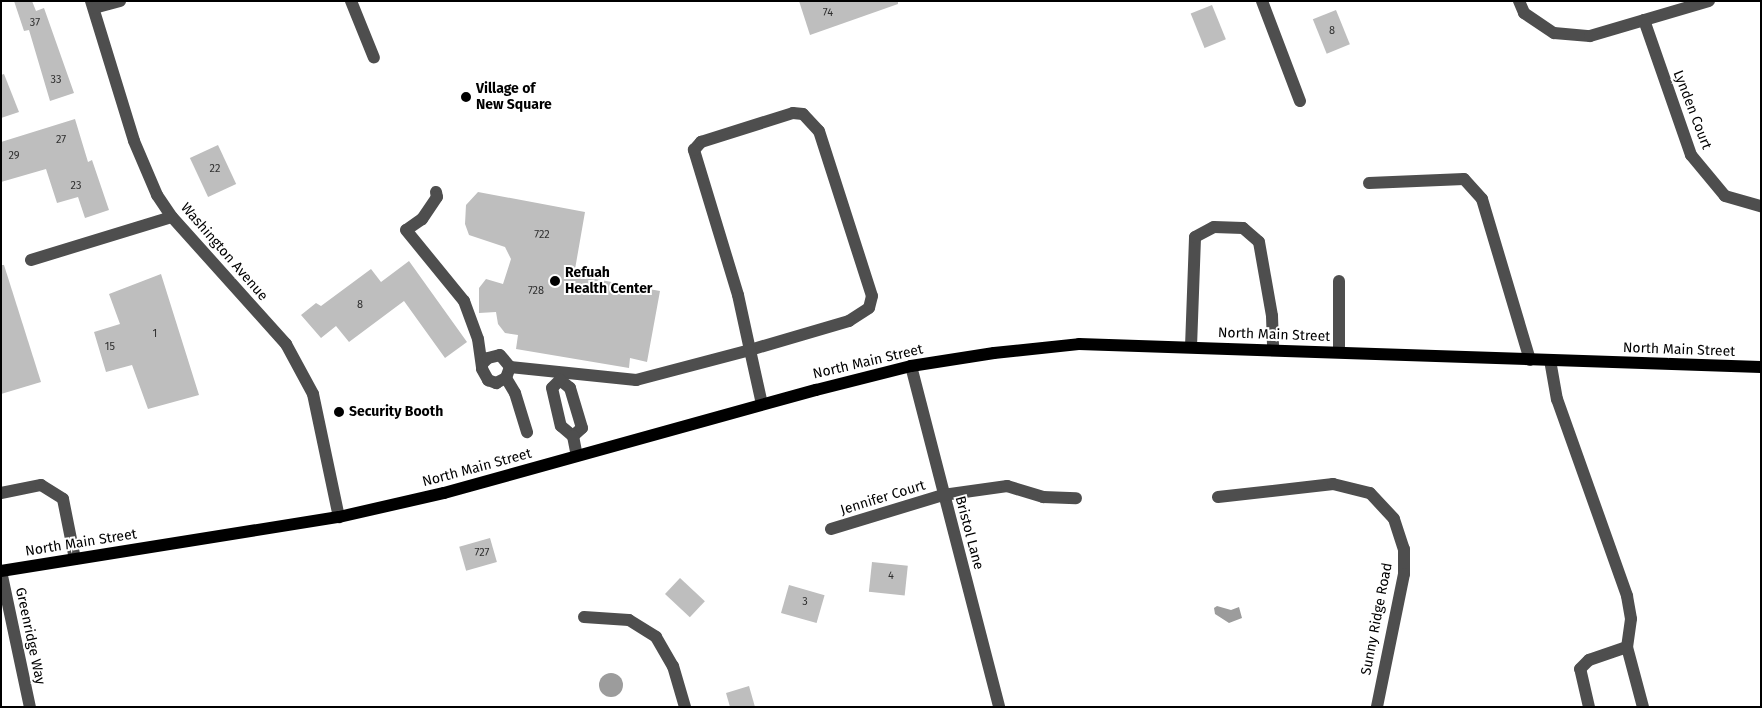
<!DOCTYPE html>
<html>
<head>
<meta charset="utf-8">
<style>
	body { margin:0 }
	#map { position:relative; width:1762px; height:708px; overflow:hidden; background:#fff; font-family:"Fira Sans",sans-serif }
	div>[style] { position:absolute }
	.water>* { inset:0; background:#9c9c9c }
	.round { border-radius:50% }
	.building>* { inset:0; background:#bebebe; transform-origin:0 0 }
	.minor>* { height:12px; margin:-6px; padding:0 6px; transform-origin:6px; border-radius:6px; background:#4e4e4e }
	.major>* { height:12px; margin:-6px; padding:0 6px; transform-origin:6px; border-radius:6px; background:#000 }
	.dots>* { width:14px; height:14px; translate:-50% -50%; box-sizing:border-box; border:2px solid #fff; border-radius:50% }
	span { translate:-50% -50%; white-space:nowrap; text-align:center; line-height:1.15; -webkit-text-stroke:4px #fff; paint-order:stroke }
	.number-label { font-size:11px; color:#303030 }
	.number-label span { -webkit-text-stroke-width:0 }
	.poi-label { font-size:14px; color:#000; font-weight:700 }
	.left { translate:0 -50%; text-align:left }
	.street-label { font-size:14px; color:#000 }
	.frame { position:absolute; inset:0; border:2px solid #000; pointer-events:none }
</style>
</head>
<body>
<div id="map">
	<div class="water">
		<div style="clip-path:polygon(1217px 606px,1231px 610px,1239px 607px,1242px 618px,1229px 623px,1215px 614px,1214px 608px)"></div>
		<div class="round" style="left:599px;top:673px;width:24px;height:24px"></div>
	</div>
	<div class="building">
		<div style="clip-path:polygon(14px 1px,32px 1px,36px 11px,44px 8px,74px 93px,50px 101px,29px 30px,24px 31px)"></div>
		<div style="clip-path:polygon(799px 1px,898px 1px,898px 4px,810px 35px)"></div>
		<div style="left:1212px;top:5px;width:37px;height:23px;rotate:68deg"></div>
		<div style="left:1336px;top:10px;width:37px;height:25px;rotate:68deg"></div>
		<div style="clip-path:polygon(4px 74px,19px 112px,1px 118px,1px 75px)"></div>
		<div style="clip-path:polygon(75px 119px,88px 162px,92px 160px,109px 210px,85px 218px,78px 197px,57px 203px,46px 169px,1px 182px,1px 142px)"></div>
		<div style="left:218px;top:145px;width:43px;height:31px;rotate:65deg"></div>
		<div style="clip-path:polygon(478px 192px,585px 212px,574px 275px,660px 291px,647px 362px,630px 358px,629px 368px,516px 349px,518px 335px,505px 333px,498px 324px,496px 312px,479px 313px,479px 288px,486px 279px,503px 284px,511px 259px,505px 247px,469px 235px,465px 224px,466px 205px)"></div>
		<div style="clip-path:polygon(409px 261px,467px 342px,445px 358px,404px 301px,349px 342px,336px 326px,321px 338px,301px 315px,316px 303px,321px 306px,371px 269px,381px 282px)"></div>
		<div style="clip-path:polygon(1px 265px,4px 265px,41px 382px,1px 394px)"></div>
		<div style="clip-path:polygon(161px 274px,199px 395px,148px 409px,132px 365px,106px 372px,94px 332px,120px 324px,109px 294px)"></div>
		<div style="left:490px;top:538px;width:25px;height:32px;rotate:74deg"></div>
		<div style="left:872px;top:562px;width:36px;height:30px;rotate:6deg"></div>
		<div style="left:680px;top:578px;width:34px;height:22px;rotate:43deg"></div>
		<div style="left:789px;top:585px;width:37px;height:29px;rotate:16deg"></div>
		<div style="clip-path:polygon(749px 686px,755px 707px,730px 707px,726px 693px)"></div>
	</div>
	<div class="minor">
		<div style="left:91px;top:1px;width:146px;rotate:72.9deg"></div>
		<div style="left:134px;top:141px;width:59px;rotate:66.9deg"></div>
		<div style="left:157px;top:195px;width:27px;rotate:56deg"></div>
		<div style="left:172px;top:217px;width:171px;rotate:48.1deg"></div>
		<div style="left:286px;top:344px;width:57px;rotate:61.6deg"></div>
		<div style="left:313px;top:394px;width:126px;rotate:78.1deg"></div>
		<div style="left:351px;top:1px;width:61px;rotate:68deg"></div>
		<div style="left:1262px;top:1px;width:107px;rotate:69.2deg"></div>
		<div style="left:1519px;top:1px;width:13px;rotate:67deg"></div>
		<div style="left:1524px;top:13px;width:36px;rotate:34deg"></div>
		<div style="left:1554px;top:33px;width:36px;rotate:5deg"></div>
		<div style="left:1590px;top:36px;width:124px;rotate:-16.4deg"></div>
		<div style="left:94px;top:8px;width:27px;rotate:-15deg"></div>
		<div style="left:1644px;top:20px;width:143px;rotate:70.8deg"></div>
		<div style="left:1691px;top:155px;width:53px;rotate:50.3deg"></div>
		<div style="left:1725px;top:196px;width:37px;rotate:16deg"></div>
		<div style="left:793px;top:113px;width:10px;rotate:6deg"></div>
		<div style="left:803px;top:114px;width:23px;rotate:47deg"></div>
		<div style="left:819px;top:131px;width:173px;rotate:72.2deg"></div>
		<div style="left:872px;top:296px;width:12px;rotate:104deg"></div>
		<div style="left:869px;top:308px;width:24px;rotate:147deg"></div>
		<div style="left:849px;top:321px;width:103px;rotate:163.7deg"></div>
		<div style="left:750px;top:350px;width:56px;rotate:-102.3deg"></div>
		<div style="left:738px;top:295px;width:152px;rotate:-106.9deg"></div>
		<div style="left:694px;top:150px;width:11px;rotate:-49deg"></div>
		<div style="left:701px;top:142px;width:96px;rotate:-17.5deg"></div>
		<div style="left:1369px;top:183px;width:95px;rotate:-2.4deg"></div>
		<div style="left:1464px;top:179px;width:27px;rotate:48deg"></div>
		<div style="left:1482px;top:199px;width:168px;rotate:73.4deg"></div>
		<div style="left:436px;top:192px;width:5px;rotate:79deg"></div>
		<div style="left:437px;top:197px;width:27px;rotate:124deg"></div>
		<div style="left:422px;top:219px;width:19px;rotate:145deg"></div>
		<div style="left:406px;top:230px;width:92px;rotate:50.8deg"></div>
		<div style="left:464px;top:301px;width:40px;rotate:69.8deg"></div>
		<div style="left:478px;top:339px;width:30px;rotate:82deg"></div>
		<div style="left:482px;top:369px;width:13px;rotate:61deg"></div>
		<div style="left:488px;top:380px;width:9px;rotate:21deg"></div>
		<div style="left:496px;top:383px;width:11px;rotate:-27deg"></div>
		<div style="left:506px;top:378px;width:12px;rotate:-70deg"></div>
		<div style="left:510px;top:367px;width:127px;rotate:5.9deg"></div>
		<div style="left:636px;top:380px;width:118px;rotate:-14.7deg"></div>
		<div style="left:750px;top:350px;width:55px;rotate:77.5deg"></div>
		<div style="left:31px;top:260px;width:147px;rotate:-17deg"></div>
		<div style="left:1191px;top:347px;width:110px;rotate:-87.9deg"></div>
		<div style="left:1195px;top:237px;width:21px;rotate:-28deg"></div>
		<div style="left:1214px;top:227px;width:29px;rotate:2deg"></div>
		<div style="left:1243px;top:228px;width:21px;rotate:41deg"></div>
		<div style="left:1259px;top:242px;width:75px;rotate:80deg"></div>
		<div style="left:1272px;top:316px;width:34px;rotate:88deg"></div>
		<div style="left:1339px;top:352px;width:71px;rotate:-90deg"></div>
		<div style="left:1550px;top:360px;width:40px;rotate:80deg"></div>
		<div style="left:1557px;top:399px;width:209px;rotate:70.4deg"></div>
		<div style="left:1627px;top:596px;width:23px;rotate:80deg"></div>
		<div style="left:1631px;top:619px;width:28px;rotate:98deg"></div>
		<div style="left:1627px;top:647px;width:62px;rotate:75.1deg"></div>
		<div style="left:482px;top:364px;width:8px;rotate:-45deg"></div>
		<div style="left:488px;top:358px;width:12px;rotate:-14deg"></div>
		<div style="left:500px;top:355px;width:16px;rotate:50deg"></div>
		<div style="left:911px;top:366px;width:352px;rotate:75.5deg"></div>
		<div style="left:506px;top:378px;width:17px;rotate:59deg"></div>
		<div style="left:515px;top:393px;width:41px;rotate:72.9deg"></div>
		<div style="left:573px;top:436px;width:12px;rotate:-42deg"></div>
		<div style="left:582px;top:428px;width:42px;rotate:-106.7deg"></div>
		<div style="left:570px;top:388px;width:13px;rotate:-141deg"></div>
		<div style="left:560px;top:380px;width:11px;rotate:135deg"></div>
		<div style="left:552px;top:388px;width:39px;rotate:77deg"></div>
		<div style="left:561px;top:426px;width:16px;rotate:40deg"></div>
		<div style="left:573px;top:436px;width:20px;rotate:79deg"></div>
		<div style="left:1px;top:493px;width:41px;rotate:-11.3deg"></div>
		<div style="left:41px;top:485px;width:26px;rotate:32deg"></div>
		<div style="left:63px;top:499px;width:61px;rotate:78.7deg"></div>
		<div style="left:1218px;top:497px;width:116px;rotate:-6.4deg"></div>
		<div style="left:1333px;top:484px;width:38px;rotate:14deg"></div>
		<div style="left:1370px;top:493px;width:35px;rotate:47deg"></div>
		<div style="left:1394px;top:519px;width:32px;rotate:72deg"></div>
		<div style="left:1404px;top:549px;width:25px;rotate:90deg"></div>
		<div style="left:1404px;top:574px;width:136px;rotate:101.5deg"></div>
		<div style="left:831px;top:529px;width:117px;rotate:-16.9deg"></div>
		<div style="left:943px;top:495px;width:65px;rotate:-8deg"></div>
		<div style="left:1007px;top:486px;width:38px;rotate:17deg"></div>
		<div style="left:1043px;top:497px;width:33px;rotate:2deg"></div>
		<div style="left:1px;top:571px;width:139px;rotate:78deg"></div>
		<div style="left:584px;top:617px;width:45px;rotate:3.8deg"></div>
		<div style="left:629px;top:620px;width:32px;rotate:32deg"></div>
		<div style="left:656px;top:637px;width:34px;rotate:60deg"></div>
		<div style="left:673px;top:666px;width:43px;rotate:73.7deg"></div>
		<div style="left:1589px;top:707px;width:39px;rotate:-103deg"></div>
		<div style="left:1580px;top:669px;width:13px;rotate:-45deg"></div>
		<div style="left:1589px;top:660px;width:40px;rotate:-18.9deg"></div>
	</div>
	<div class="major">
		<div style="left:1px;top:571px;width:342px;rotate:-9.1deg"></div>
		<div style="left:339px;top:517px;width:108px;rotate:-12.9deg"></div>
		<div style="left:444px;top:493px;width:386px;rotate:-15.5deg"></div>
		<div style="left:816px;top:390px;width:98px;rotate:-14.2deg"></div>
		<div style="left:911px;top:366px;width:84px;rotate:-8.9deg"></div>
		<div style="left:994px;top:353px;width:85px;rotate:-6deg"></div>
		<div style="left:1079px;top:344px;width:682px;rotate:1.93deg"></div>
	</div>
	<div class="dots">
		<div style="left:466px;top:97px;background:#000"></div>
		<div style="left:555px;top:281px;background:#000"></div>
		<div style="left:339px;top:412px;background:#000"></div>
	</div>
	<div class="number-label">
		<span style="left:828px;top:13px">74</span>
		<span style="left:35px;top:23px">37</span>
		<span style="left:1332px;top:31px">8</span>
		<span style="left:56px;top:80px">33</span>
		<span style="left:61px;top:140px">27</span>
		<span style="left:14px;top:156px">29</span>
		<span style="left:215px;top:169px">22</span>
		<span style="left:76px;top:186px">23</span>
		<span style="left:542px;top:235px">722</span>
		<span style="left:536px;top:291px">728</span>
		<span style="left:360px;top:305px">8</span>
		<span style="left:155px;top:334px">1</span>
		<span style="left:110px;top:347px">15</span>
		<span style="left:482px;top:553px">727</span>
		<span style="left:891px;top:576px">4</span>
		<span style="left:805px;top:602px">3</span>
	</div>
	<div class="poi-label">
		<span class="left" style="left:476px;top:97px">Village of<br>New Square</span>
		<span class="left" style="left:565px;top:281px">Refuah<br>Health Center</span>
		<span class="left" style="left:349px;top:412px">Security Booth</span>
	</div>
	<div class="street-label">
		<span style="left:1692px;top:110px;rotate:69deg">Lynden Court</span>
		<span style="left:224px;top:252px;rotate:49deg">Washington Avenue</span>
		<span style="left:1274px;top:335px;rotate:2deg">North Main Street</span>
		<span style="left:1679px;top:350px;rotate:2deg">North Main Street</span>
		<span style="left:868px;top:362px;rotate:-13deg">North Main Street</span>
		<span style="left:477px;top:468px;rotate:-15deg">North Main Street</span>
		<span style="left:883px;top:498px;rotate:-17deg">Jennifer Court</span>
		<span style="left:969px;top:533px;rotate:75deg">Bristol Lane</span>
		<span style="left:81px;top:543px;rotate:-9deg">North Main Street</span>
		<span style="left:1377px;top:619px;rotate:-79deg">Sunny Ridge Road</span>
		<span style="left:30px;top:636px;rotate:78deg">Greenridge Way</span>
	</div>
	<div class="frame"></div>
</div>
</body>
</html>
